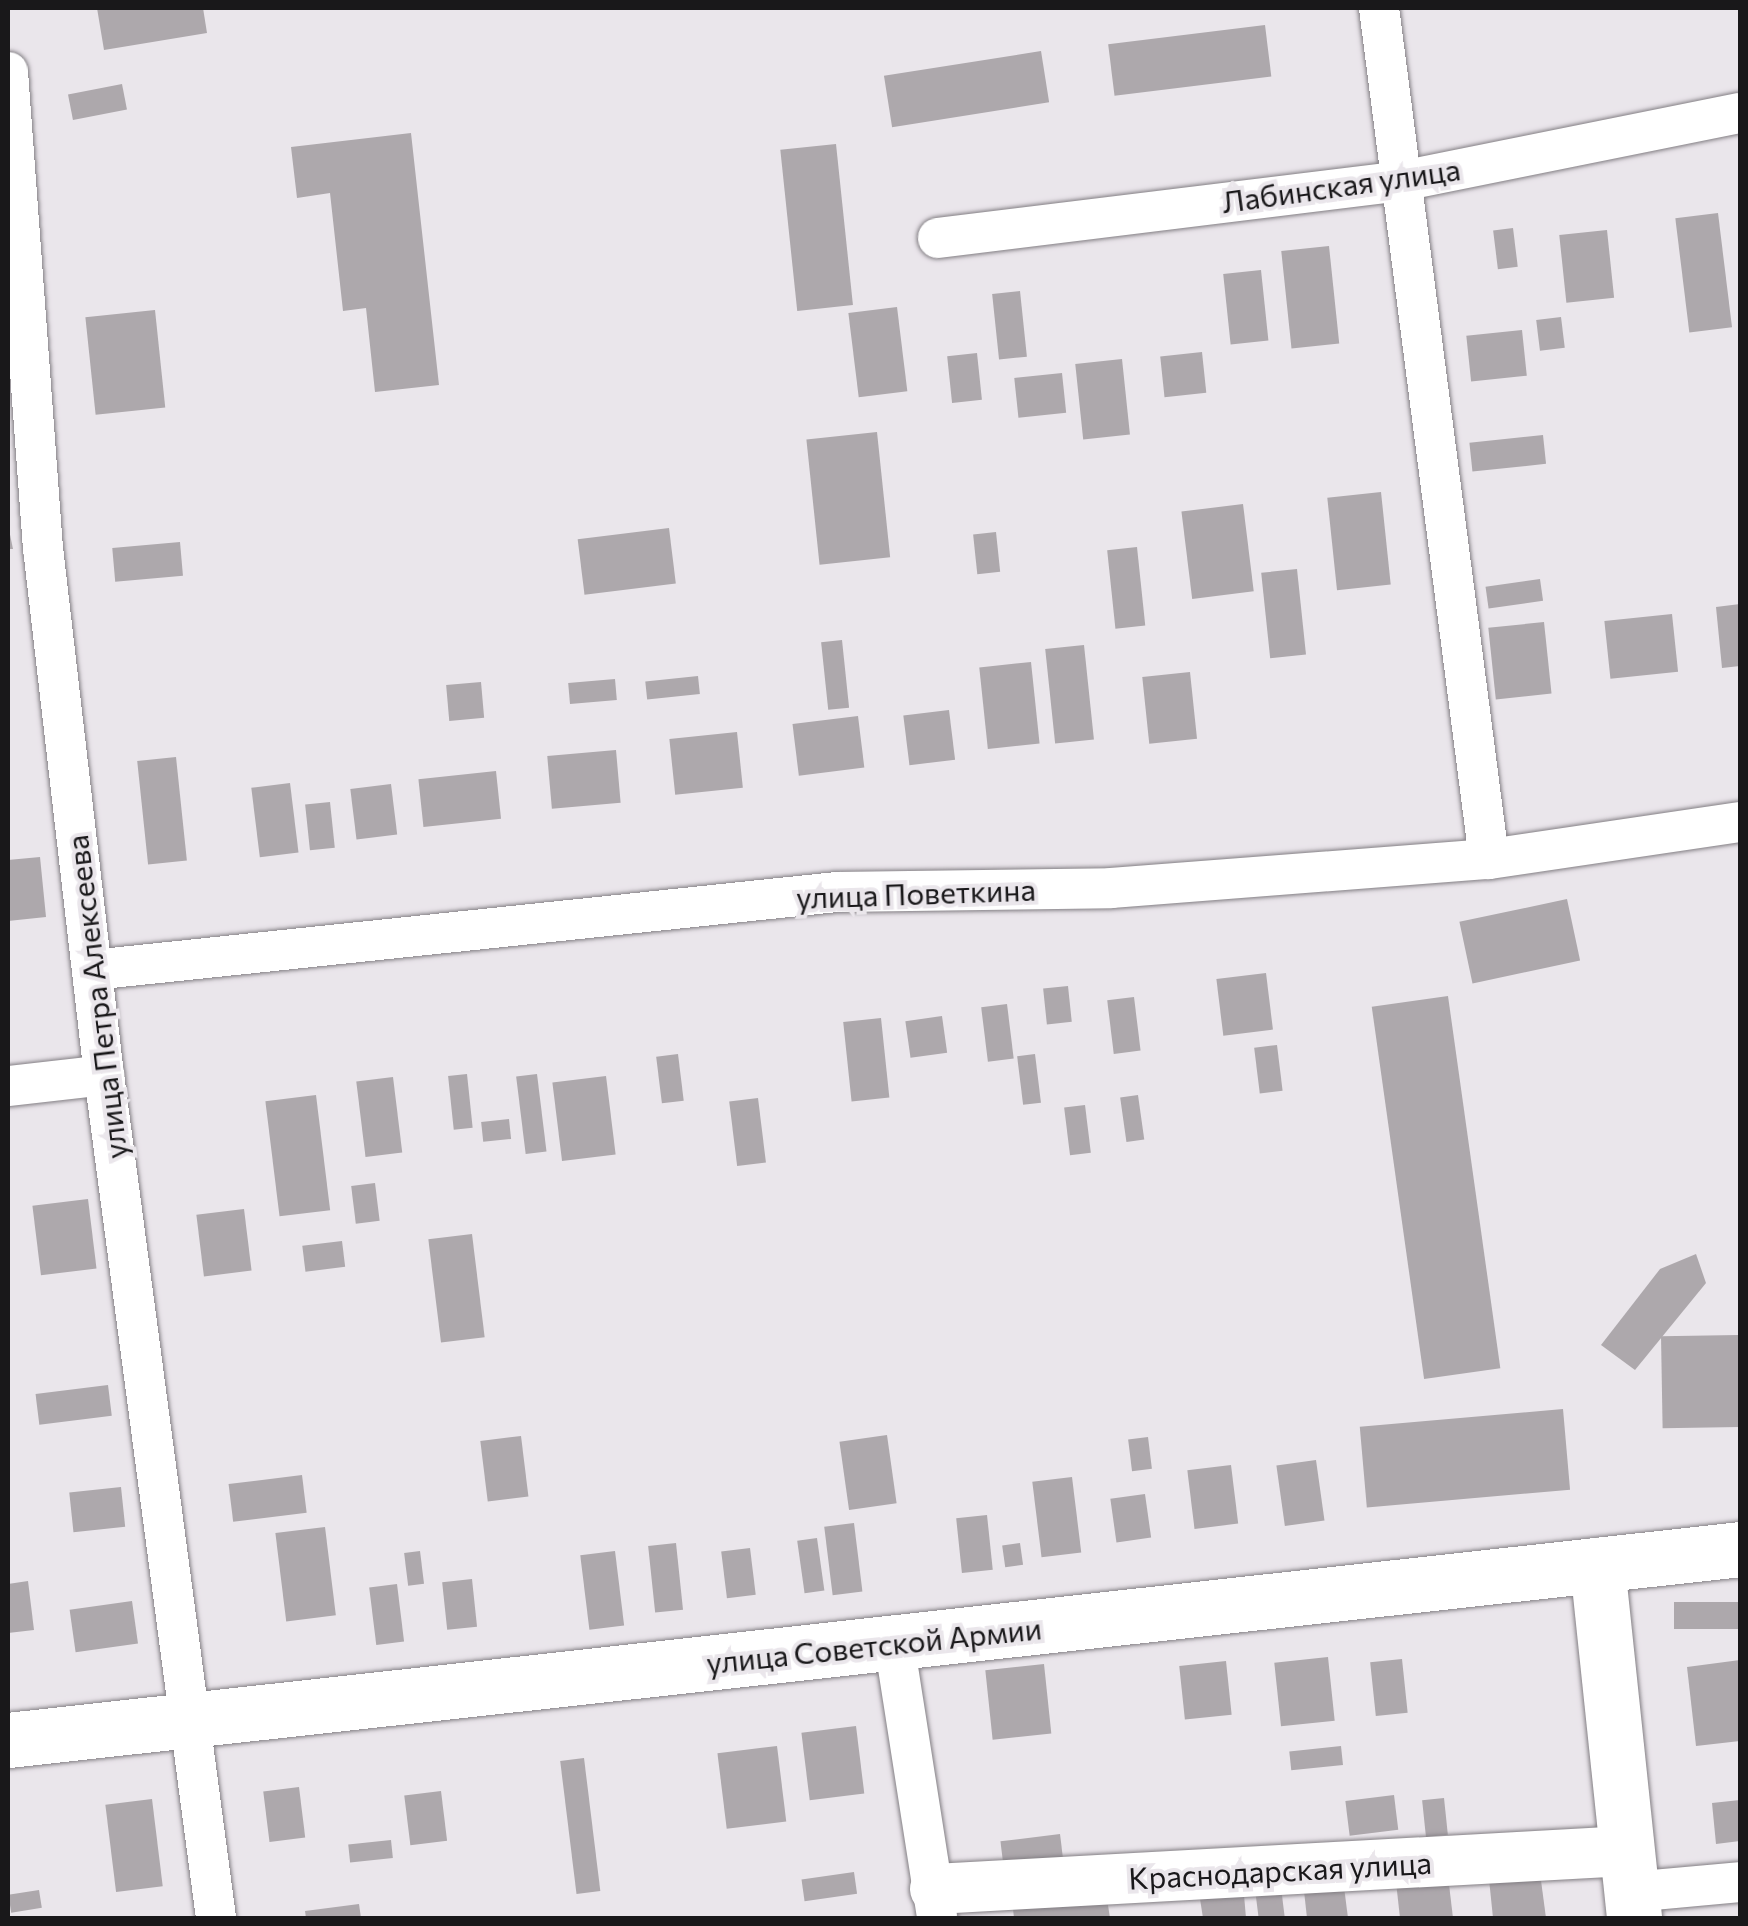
<!DOCTYPE html>
<html>
<head>
<meta charset="utf-8">
<style>
	body { margin:0 }
	#map { position:relative; width:1748px; height:1926px; overflow:hidden; background:#eae6eb; font-family:Commissioner,sans-serif }
	div>[style] { position:absolute }
	.building>* { inset:0; background:#ada8ac; transform-origin:0 0 }
	.roads { filter:drop-shadow(0 0 2px #837f84) drop-shadow(0 0 2px #837f84) }
	.minor>* { height:40px; margin:-20px; padding:0 20px; transform-origin:20px; border-radius:20px; background:#fff }
	.tertiary>* { height:50px; margin:-25px; padding:0 25px; transform-origin:25px; border-radius:25px; background:#fff }
	.secondary>* { height:55px; margin:-27.5px; padding:0 27.5px; transform-origin:27.5px; border-radius:27.5px; background:#fff }
	.primary>* { height:55px; margin:-27.5px; padding:0 27.5px; transform-origin:27.5px; border-radius:27.5px; background:#fff }
	span { translate:-50% -50%; white-space:nowrap; text-align:center; line-height:1.15; -webkit-text-stroke:8px #eae6eb; paint-order:stroke }
	.street-label { font-size:30px; color:#19181a }
	.frame { position:absolute; inset:0; border:10px solid #19181a; pointer-events:none }
</style>
</head>
<body>
<div id="map">
	<div class="building">
		<div style="clip-path:polygon(97px 8px,203px 8px,207px 33px,104px 50px)"></div>
		<div style="left:1265px;top:25px;width:52px;height:158px;rotate:83deg"></div>
		<div style="left:1041px;top:51px;width:52px;height:159px;rotate:81deg"></div>
		<div style="left:122px;top:84px;width:26px;height:55px;rotate:79deg"></div>
		<div style="clip-path:polygon(411px 133px,439px 385px,375px 392px,366px 308px,343px 311px,330px 193px,297px 198px,291px 147px)"></div>
		<div style="left:836px;top:144px;width:162px;height:56px;rotate:84deg"></div>
		<div style="left:1718px;top:213px;width:115px;height:43px;rotate:83deg"></div>
		<div style="left:1513px;top:228px;width:39px;height:20px;rotate:83deg"></div>
		<div style="left:1607px;top:230px;width:68px;height:48px;rotate:84deg"></div>
		<div style="left:1329px;top:246px;width:98px;height:48px;rotate:84deg"></div>
		<div style="left:1261px;top:270px;width:71px;height:38px;rotate:84deg"></div>
		<div style="left:1020px;top:291px;width:66px;height:28px;rotate:84deg"></div>
		<div style="left:897px;top:307px;width:85px;height:49px;rotate:83deg"></div>
		<div style="left:155px;top:310px;width:98px;height:70px;rotate:84deg"></div>
		<div style="left:1561px;top:317px;width:31px;height:25px;rotate:83deg"></div>
		<div style="left:1522px;top:330px;width:46px;height:56px;rotate:84deg"></div>
		<div style="left:1202px;top:352px;width:41px;height:42px;rotate:84deg"></div>
		<div style="left:977px;top:353px;width:47px;height:30px;rotate:84deg"></div>
		<div style="left:1122px;top:359px;width:76px;height:47px;rotate:84deg"></div>
		<div style="left:1062px;top:373px;width:40px;height:48px;rotate:84deg"></div>
		<div style="left:877px;top:432px;width:126px;height:71px;rotate:84deg"></div>
		<div style="left:1543px;top:435px;width:29px;height:74px;rotate:84deg"></div>
		<div style="left:1381px;top:492px;width:93px;height:54px;rotate:84deg"></div>
		<div style="left:1243px;top:504px;width:88px;height:62px;rotate:83deg"></div>
		<div style="clip-path:polygon(8px 525px,13px 549px,8px 549px)"></div>
		<div style="left:669px;top:528px;width:56px;height:92px;rotate:83deg"></div>
		<div style="left:996px;top:532px;width:40px;height:23px;rotate:84deg"></div>
		<div style="left:180px;top:542px;width:34px;height:68px;rotate:85deg"></div>
		<div style="left:1137px;top:547px;width:79px;height:30px;rotate:84deg"></div>
		<div style="left:1297px;top:569px;width:86px;height:36px;rotate:84deg"></div>
		<div style="left:1540px;top:579px;width:22px;height:55px;rotate:82deg"></div>
		<div style="clip-path:polygon(1740px 604px,1740px 666px,1722px 668px,1716px 607px)"></div>
		<div style="left:1672px;top:614px;width:58px;height:68px;rotate:84deg"></div>
		<div style="left:1544px;top:622px;width:72px;height:56px;rotate:84deg"></div>
		<div style="left:842px;top:640px;width:68px;height:21px;rotate:84deg"></div>
		<div style="left:1084px;top:645px;width:95px;height:39px;rotate:84deg"></div>
		<div style="left:1031px;top:662px;width:82px;height:52px;rotate:84deg"></div>
		<div style="left:1190px;top:672px;width:67px;height:48px;rotate:84deg"></div>
		<div style="left:698px;top:676px;width:18px;height:53px;rotate:84deg"></div>
		<div style="left:615px;top:679px;width:21px;height:47px;rotate:85deg"></div>
		<div style="left:481px;top:682px;width:36px;height:35px;rotate:85deg"></div>
		<div style="left:949px;top:710px;width:50px;height:46px;rotate:83deg"></div>
		<div style="left:858px;top:716px;width:52px;height:66px;rotate:83deg"></div>
		<div style="left:737px;top:732px;width:56px;height:68px;rotate:84deg"></div>
		<div style="left:616px;top:750px;width:53px;height:69px;rotate:85deg"></div>
		<div style="left:176px;top:757px;width:104px;height:39px;rotate:84deg"></div>
		<div style="left:496px;top:771px;width:48px;height:78px;rotate:84deg"></div>
		<div style="left:290px;top:783px;width:70px;height:39px;rotate:83deg"></div>
		<div style="left:391px;top:784px;width:51px;height:41px;rotate:83deg"></div>
		<div style="left:330px;top:802px;width:46px;height:25px;rotate:84deg"></div>
		<div style="clip-path:polygon(40px 857px,46px 917px,8px 921px,8px 860px)"></div>
		<div style="left:1567px;top:899px;width:63px;height:110px;rotate:78deg"></div>
		<div style="left:1266px;top:973px;width:57px;height:50px;rotate:83deg"></div>
		<div style="left:1068px;top:986px;width:36px;height:25px;rotate:84deg"></div>
		<div style="left:1448px;top:996px;width:376px;height:77px;rotate:82deg"></div>
		<div style="left:1134px;top:997px;width:54px;height:27px;rotate:83deg"></div>
		<div style="left:1007px;top:1004px;width:55px;height:26px;rotate:83deg"></div>
		<div style="left:942px;top:1016px;width:37px;height:37px;rotate:82deg"></div>
		<div style="left:881px;top:1018px;width:80px;height:38px;rotate:84deg"></div>
		<div style="left:1277px;top:1045px;width:46px;height:23px;rotate:83deg"></div>
		<div style="left:678px;top:1054px;width:47px;height:22px;rotate:83deg"></div>
		<div style="left:1035px;top:1054px;width:49px;height:18px;rotate:83deg"></div>
		<div style="left:467px;top:1074px;width:54px;height:19px;rotate:84deg"></div>
		<div style="left:537px;top:1074px;width:78px;height:21px;rotate:83deg"></div>
		<div style="left:606px;top:1076px;width:79px;height:54px;rotate:83deg"></div>
		<div style="left:393px;top:1077px;width:76px;height:37px;rotate:83deg"></div>
		<div style="left:316px;top:1095px;width:116px;height:51px;rotate:83deg"></div>
		<div style="left:1138px;top:1095px;width:45px;height:18px;rotate:82deg"></div>
		<div style="left:758px;top:1098px;width:65px;height:29px;rotate:83deg"></div>
		<div style="left:1085px;top:1105px;width:48px;height:21px;rotate:83deg"></div>
		<div style="left:509px;top:1119px;width:20px;height:28px;rotate:84deg"></div>
		<div style="left:375px;top:1183px;width:38px;height:24px;rotate:83deg"></div>
		<div style="left:88px;top:1199px;width:70px;height:56px;rotate:83deg"></div>
		<div style="left:244px;top:1209px;width:62px;height:48px;rotate:83deg"></div>
		<div style="left:472px;top:1234px;width:104px;height:44px;rotate:83deg"></div>
		<div style="left:342px;top:1241px;width:26px;height:40px;rotate:83deg"></div>
		<div style="clip-path:polygon(1696px 1254px,1706px 1283px,1635px 1370px,1601px 1345px,1660px 1269px)"></div>
		<div style="left:1738px;top:1335px;width:92px;height:77px;rotate:89deg"></div>
		<div style="left:108px;top:1385px;width:31px;height:73px;rotate:83deg"></div>
		<div style="left:1563px;top:1409px;width:81px;height:204px;rotate:85deg"></div>
		<div style="left:887px;top:1435px;width:69px;height:48px;rotate:82deg"></div>
		<div style="left:521px;top:1436px;width:61px;height:41px;rotate:83deg"></div>
		<div style="left:1148px;top:1437px;width:32px;height:20px;rotate:83deg"></div>
		<div style="left:1316px;top:1460px;width:61px;height:40px;rotate:82deg"></div>
		<div style="left:1231px;top:1465px;width:59px;height:44px;rotate:83deg"></div>
		<div style="left:302px;top:1475px;width:38px;height:74px;rotate:83deg"></div>
		<div style="left:1072px;top:1477px;width:76px;height:40px;rotate:83deg"></div>
		<div style="left:121px;top:1487px;width:40px;height:52px;rotate:84deg"></div>
		<div style="left:1145px;top:1494px;width:44px;height:35px;rotate:82deg"></div>
		<div style="left:987px;top:1515px;width:55px;height:31px;rotate:84deg"></div>
		<div style="left:854px;top:1523px;width:69px;height:30px;rotate:83deg"></div>
		<div style="left:325px;top:1527px;width:89px;height:50px;rotate:83deg"></div>
		<div style="left:817px;top:1538px;width:53px;height:20px;rotate:82deg"></div>
		<div style="left:676px;top:1543px;width:67px;height:28px;rotate:84deg"></div>
		<div style="left:1020px;top:1543px;width:22px;height:18px;rotate:82deg"></div>
		<div style="left:750px;top:1548px;width:47px;height:29px;rotate:83deg"></div>
		<div style="left:420px;top:1551px;width:33px;height:16px;rotate:83deg"></div>
		<div style="left:615px;top:1551px;width:75px;height:35px;rotate:83deg"></div>
		<div style="left:472px;top:1579px;width:48px;height:30px;rotate:84deg"></div>
		<div style="clip-path:polygon(28px 1581px,34px 1630px,8px 1633px,8px 1584px)"></div>
		<div style="left:397px;top:1584px;width:58px;height:28px;rotate:83deg"></div>
		<div style="left:132px;top:1601px;width:43px;height:63px;rotate:82deg"></div>
		<div style="left:1740px;top:1602px;width:27px;height:66px;rotate:90deg"></div>
		<div style="left:1328px;top:1657px;width:64px;height:54px;rotate:84deg"></div>
		<div style="left:1402px;top:1659px;width:54px;height:32px;rotate:84deg"></div>
		<div style="clip-path:polygon(1740px 1660px,1740px 1741px,1696px 1746px,1687px 1667px)"></div>
		<div style="left:1226px;top:1661px;width:54px;height:47px;rotate:84deg"></div>
		<div style="left:1044px;top:1664px;width:70px;height:59px;rotate:84deg"></div>
		<div style="left:856px;top:1726px;width:68px;height:55px;rotate:83deg"></div>
		<div style="left:777px;top:1746px;width:76px;height:60px;rotate:83deg"></div>
		<div style="left:1341px;top:1746px;width:19px;height:52px;rotate:84deg"></div>
		<div style="left:584px;top:1758px;width:134px;height:24px;rotate:83deg"></div>
		<div style="left:299px;top:1787px;width:51px;height:36px;rotate:83deg"></div>
		<div style="left:441px;top:1791px;width:50px;height:37px;rotate:83deg"></div>
		<div style="left:1394px;top:1795px;width:35px;height:49px;rotate:83deg"></div>
		<div style="left:1444px;top:1798px;width:37px;height:22px;rotate:84deg"></div>
		<div style="left:152px;top:1799px;width:88px;height:47px;rotate:83deg"></div>
		<div style="clip-path:polygon(1740px 1800px,1740px 1841px,1716px 1844px,1712px 1803px)"></div>
		<div style="left:1060px;top:1834px;width:33px;height:60px;rotate:83deg"></div>
		<div style="left:391px;top:1840px;width:18px;height:43px;rotate:84deg"></div>
		<div style="left:854px;top:1872px;width:22px;height:53px;rotate:82deg"></div>
		<div style="clip-path:polygon(1540px 1873px,1546px 1918px,1493px 1918px,1489px 1879px)"></div>
		<div style="clip-path:polygon(1448px 1876px,1453px 1918px,1400px 1918px,1396px 1882px)"></div>
		<div style="left:1281px;top:1887px;width:31px;height:26px;rotate:83deg"></div>
		<div style="clip-path:polygon(1344px 1887px,1348px 1918px,1307px 1918px,1304px 1891px)"></div>
		<div style="left:39px;top:1890px;width:18px;height:31px;rotate:81deg"></div>
		<div style="clip-path:polygon(1244px 1895px,1246px 1918px,1203px 1918px,1200px 1899px)"></div>
		<div style="clip-path:polygon(1107px 1899px,1110px 1918px,1014px 1918px,1013px 1909px)"></div>
		<div style="clip-path:polygon(359px 1904px,361px 1918px,306px 1918px,305px 1911px)"></div>
	</div>
	<div class="roads">
		<div class="minor">
			<div style="left:1379px;top:8px;width:858px;rotate:82.63deg"></div>
			<div style="left:8px;top:72px;width:477px;rotate:85.8deg"></div>
			<div style="left:43px;top:548px;width:531px;rotate:83.4deg"></div>
			<div style="left:104px;top:1075px;width:850px;rotate:82.43deg"></div>
			<div style="left:938px;top:238px;width:462px;rotate:-7deg"></div>
			<div style="left:1397px;top:182px;width:350px;rotate:-11.4deg"></div>
			<div style="left:92px;top:970px;width:749px;rotate:-5.98deg"></div>
			<div style="left:837px;top:892px;width:274px;rotate:-0.8deg"></div>
			<div style="left:1111px;top:888px;width:379px;rotate:-4.4deg"></div>
			<div style="left:1489px;top:859px;width:254px;rotate:-8.4deg"></div>
			<div style="left:8px;top:1086px;width:97px;rotate:-6.5deg"></div>
			<div style="left:894px;top:1642px;width:279px;rotate:81.1deg"></div>
			<div style="left:1631px;top:1892px;width:109px;rotate:-5.2deg"></div>
		</div>
		<div class="tertiary">
			<div style="left:935px;top:1889px;width:692px;rotate:-3.15deg"></div>
		</div>
		<div class="secondary">
			<div style="left:1597px;top:1565px;width:355px;rotate:84deg"></div>
		</div>
		<div class="primary">
			<div style="left:8px;top:1740px;width:1742px;rotate:-6.29deg"></div>
		</div>
	</div>
	<div class="street-label">
		<span style="left:1341px;top:185px;rotate:-8deg">Лабинская улица</span>
		<span style="left:916px;top:893px;rotate:-2deg">улица Поветкина</span>
		<span style="left:96px;top:997px;rotate:-97deg">улица Петра Алексеева</span>
		<span style="left:874px;top:1645px;rotate:-6deg">улица Советской Армии</span>
		<span style="left:1280px;top:1870px;rotate:-3deg">Краснодарская улица</span>
	</div>
	<div class="frame"></div>
</div>
</body>
</html>
